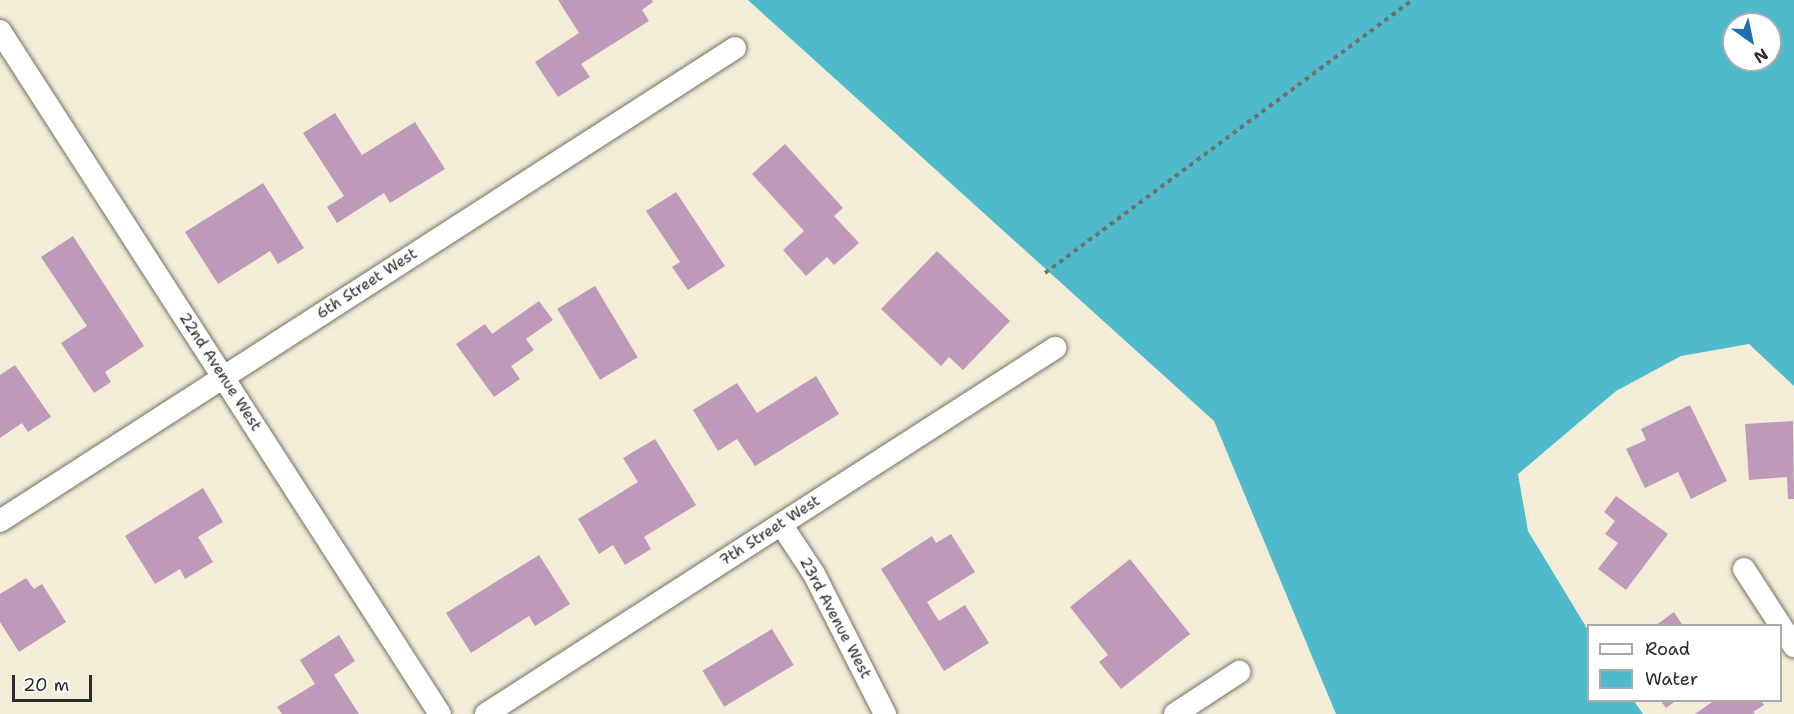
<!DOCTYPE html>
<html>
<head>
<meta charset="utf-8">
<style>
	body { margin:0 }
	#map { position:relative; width:1794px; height:714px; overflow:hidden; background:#f3ecd6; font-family:"Shantell Sans",sans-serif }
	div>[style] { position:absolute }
	.water>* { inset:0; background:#4fbacb }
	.building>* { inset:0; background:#bf99b9; transform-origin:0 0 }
	.path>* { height:4px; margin-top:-2px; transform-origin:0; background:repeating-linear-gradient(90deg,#716f67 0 4.5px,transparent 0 9px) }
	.roads { filter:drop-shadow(0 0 2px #716f67) drop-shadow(0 0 2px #716f67) }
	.minor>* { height:22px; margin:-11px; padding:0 11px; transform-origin:11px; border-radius:11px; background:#fff }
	span { translate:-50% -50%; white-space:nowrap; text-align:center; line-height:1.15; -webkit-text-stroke:4.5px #fff; paint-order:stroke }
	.street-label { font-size:15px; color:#2b2b2b }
	.legend { position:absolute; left:1587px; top:624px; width:195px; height:78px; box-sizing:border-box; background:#fff; border:2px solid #aaa; margin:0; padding:8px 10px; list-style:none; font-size:18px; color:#2b2b2b }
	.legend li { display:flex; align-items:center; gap:12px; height:30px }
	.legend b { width:30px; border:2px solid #aaa }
	.north { position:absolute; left:1722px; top:12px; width:60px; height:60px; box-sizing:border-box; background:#fff; border:2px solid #aaa; border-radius:50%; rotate:147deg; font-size:16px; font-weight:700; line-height:24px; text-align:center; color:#2b2b2b }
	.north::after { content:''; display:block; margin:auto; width:21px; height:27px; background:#1f6fb2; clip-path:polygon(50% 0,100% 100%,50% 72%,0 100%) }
	.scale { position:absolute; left:12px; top:675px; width:80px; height:27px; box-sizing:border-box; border:3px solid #2b2b2b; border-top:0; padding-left:8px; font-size:18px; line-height:21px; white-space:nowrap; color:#2b2b2b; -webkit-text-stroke:4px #fff; paint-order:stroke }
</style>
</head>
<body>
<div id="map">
	<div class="water">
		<div style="clip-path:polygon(evenodd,748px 0,1794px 0,1794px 386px,1749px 344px,1681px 356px,1616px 391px,1518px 474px,1528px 531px,1588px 630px,1588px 700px,1634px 701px,1643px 714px,1336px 714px,1214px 421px,748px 0,1734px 24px,1770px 24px,1770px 60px,1734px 60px,1734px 24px)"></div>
	</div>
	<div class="building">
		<div style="clip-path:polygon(558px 0,652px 0,653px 2px,642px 10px,649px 21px,581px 64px,590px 77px,558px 97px,535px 62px,579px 33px)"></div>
		<div style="clip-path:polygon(335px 113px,362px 155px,415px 122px,445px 169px,390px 203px,384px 193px,337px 223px,327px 207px,344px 196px,303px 133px)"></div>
		<div style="clip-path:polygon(785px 144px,843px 208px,834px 216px,859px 243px,834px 265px,827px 257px,806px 276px,783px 250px,804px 231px,752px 174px)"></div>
		<div style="clip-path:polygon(263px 183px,304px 248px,278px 264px,270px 251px,218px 284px,185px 232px)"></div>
		<div style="clip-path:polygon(676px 192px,725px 266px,688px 290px,672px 267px,680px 262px,646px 211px)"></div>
		<div style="clip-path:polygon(73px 236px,144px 346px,105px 372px,111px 382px,94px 393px,61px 343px,87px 326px,41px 257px)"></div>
		<div style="clip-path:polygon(937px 251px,1010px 321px,963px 370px,949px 357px,941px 366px,881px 309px)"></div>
		<div style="left:595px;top:286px;width:83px;height:44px;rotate:59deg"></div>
		<div style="clip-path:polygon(539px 301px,553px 320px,526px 339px,534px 350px,511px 366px,520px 379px,494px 397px,456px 344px,485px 324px,492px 334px)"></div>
		<div style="clip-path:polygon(15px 365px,51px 417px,28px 432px,22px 423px,0 438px,0 375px)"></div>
		<div style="clip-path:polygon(816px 376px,839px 414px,755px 466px,737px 439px,718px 451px,693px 410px,737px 383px,757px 413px)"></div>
		<div style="clip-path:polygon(1690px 405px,1727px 481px,1691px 499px,1678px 472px,1645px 488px,1626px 449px,1646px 440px,1641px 429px)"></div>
		<div style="clip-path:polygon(1793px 421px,1794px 499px,1788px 499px,1787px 477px,1749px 480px,1745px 424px)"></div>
		<div style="clip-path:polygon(655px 439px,696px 505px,644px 537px,651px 549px,625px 565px,613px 545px,599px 554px,578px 519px,638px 482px,623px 458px)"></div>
		<div style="clip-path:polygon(203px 488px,223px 522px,198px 537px,213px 562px,185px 579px,180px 569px,155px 584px,125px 536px)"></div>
		<div style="clip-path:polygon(1616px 496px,1668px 534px,1626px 590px,1598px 569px,1618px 543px,1605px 534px,1615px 521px,1604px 512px)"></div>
		<div style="clip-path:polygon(951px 534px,975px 572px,927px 602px,939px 621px,965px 605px,989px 643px,944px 671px,881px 569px,932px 536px,936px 543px)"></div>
		<div style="clip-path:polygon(539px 555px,570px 604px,535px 626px,529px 616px,471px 653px,446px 613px)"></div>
		<div style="clip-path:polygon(1130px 559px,1190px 634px,1121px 689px,1099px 662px,1108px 655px,1070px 607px)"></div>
		<div style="clip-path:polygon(26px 578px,34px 589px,42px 584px,66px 622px,19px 652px,0 622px,0 594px)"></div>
		<div style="clip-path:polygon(1674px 612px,1683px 626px,1655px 626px)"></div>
		<div style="left:772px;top:629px;width:42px;height:81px;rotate:59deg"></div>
		<div style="clip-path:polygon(339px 635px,355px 661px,334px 675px,359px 714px,282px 714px,277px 707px,315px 684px,300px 660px)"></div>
		<div style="clip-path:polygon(1660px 700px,1677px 700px,1666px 708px)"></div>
		<div style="clip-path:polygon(1715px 700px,1761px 700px,1764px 705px,1753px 712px,1755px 714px,1695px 714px)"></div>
	</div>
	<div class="path">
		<div style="left:1045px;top:273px;width:458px;rotate:-36.6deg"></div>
	</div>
	<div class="roads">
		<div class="minor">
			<div style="left:0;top:31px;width:812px;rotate:57.21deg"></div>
			<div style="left:0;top:521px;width:874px;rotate:-32.76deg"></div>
			<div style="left:781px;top:524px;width:60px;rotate:56.6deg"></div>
			<div style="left:814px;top:574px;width:157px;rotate:63.1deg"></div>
			<div style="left:1744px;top:569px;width:92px;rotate:57deg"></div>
			<div style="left:486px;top:714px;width:677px;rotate:-32.75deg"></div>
			<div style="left:1175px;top:714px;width:77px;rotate:-33.3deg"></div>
		</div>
	</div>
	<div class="street-label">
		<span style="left:367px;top:284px;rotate:-33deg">6th Street West</span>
		<span style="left:220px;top:372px;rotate:57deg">22nd Avenue West</span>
		<span style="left:770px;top:531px;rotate:-33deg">7th Street West</span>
		<span style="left:835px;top:618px;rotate:62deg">23rd Avenue West</span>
	</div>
	<ul class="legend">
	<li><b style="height:8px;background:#fff"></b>Road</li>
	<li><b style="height:16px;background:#4fbacb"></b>Water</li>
	</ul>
	<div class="north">N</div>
	<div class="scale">20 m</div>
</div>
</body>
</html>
